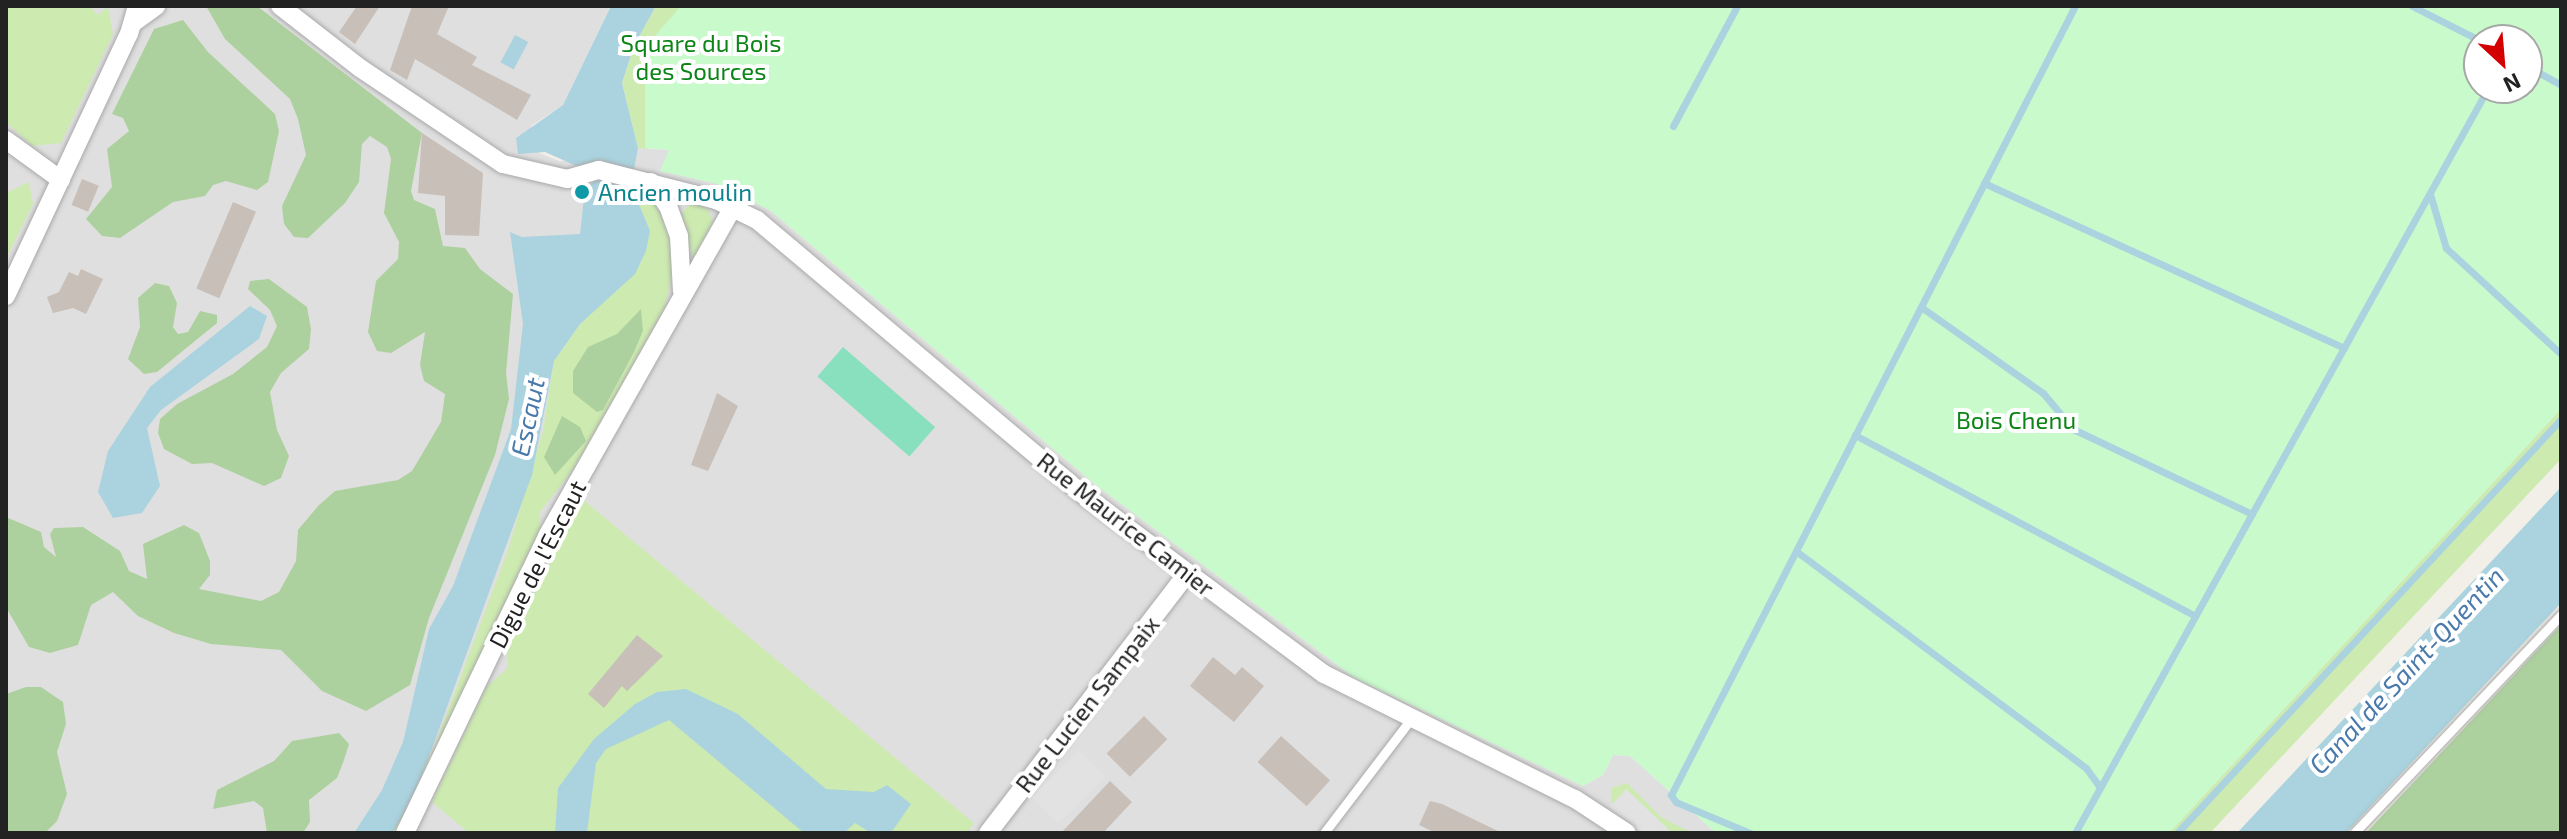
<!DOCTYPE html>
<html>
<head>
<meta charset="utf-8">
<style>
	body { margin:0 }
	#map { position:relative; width:2567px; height:839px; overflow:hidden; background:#f2efe9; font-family:"Exo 2",sans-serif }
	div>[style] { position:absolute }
	.residential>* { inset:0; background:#e0dfdf }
	.grass>* { inset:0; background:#cdebb0 }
	.forest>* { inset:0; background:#add19e }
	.park>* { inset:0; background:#c8facc }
	.pitch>* { inset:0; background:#88e0be; transform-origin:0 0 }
	.parking>* { inset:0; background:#e2e2e2; transform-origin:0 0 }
	.water>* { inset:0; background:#aad3df; transform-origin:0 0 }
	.stream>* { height:7px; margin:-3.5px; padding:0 3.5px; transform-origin:3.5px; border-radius:3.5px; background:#aad3df }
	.building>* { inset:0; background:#c7bfb8; transform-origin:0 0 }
	.roads { filter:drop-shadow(0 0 2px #a9a9a9) drop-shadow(0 0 2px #a9a9a9) }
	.lane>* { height:9px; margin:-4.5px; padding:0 4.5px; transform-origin:4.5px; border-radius:4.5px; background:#fff }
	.street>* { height:18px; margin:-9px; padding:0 9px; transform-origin:9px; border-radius:9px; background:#fff }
	.dots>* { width:22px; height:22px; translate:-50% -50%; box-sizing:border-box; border:4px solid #fff; border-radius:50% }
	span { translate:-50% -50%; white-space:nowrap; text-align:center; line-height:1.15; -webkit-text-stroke:8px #fff; paint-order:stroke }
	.park-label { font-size:24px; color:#0c8416 }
	.culture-label { font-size:24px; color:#0d838f }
	.left { translate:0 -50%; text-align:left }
	.street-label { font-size:24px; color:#222 }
	.water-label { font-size:26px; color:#4a7aab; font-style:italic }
	.frame { position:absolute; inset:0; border:8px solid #222; pointer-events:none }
	.north { position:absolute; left:2463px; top:24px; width:80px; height:80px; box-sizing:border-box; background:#fff; border:2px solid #a7a7a7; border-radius:50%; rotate:154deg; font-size:22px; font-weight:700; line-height:32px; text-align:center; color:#222 }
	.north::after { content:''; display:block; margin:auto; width:28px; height:36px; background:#d40000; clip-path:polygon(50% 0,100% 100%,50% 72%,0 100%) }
</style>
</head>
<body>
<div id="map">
	<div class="residential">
		<div style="clip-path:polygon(6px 6px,611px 6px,563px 105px,531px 126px,537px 152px,559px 161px,602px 159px,632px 165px,638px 148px,669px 150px,661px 171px,718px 184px,771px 211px,1096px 485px,1355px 678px,1583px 786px,1603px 775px,1613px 755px,1630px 756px,1716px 833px,6px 833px)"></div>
	</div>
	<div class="grass">
		<div style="clip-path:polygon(6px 6px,90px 6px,97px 15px,108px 7px,113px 34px,61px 143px,32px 146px,6px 122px)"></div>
		<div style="clip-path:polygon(656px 6px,691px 6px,648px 149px,638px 148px,622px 83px,634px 46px)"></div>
		<div style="clip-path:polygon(29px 182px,33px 204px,6px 259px,6px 193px)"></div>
		<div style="clip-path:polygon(631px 185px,655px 202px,672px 240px,674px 266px,665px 307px,579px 462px,540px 512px,541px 532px,401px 833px,392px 833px,434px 748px,508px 550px,543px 431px,554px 361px,580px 324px,641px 263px,650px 231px)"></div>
		<div style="clip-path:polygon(692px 202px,707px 207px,713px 222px,693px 259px,680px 215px)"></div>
		<div style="clip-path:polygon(2561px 409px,2561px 459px,2210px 833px,2169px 833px)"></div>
		<div style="clip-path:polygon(581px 498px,974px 823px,967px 833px,469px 833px,432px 802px,486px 687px,507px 669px,508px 646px)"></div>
		<div style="clip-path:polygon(1627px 783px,1661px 817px,1692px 833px,1672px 833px,1627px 790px,1612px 804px,1611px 788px)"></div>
	</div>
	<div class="forest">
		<div style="clip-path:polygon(206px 6px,257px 6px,422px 133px,411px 191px,414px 200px,435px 209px,443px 246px,465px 248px,480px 269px,513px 294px,506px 373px,509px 399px,495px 455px,429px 618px,410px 685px,366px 711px,322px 691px,281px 650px,211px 644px,174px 633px,138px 616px,113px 592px,91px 605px,78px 645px,50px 653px,29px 647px,7px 609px,6px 517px,41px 532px,44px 547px,56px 557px,50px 534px,54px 528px,83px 527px,120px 551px,129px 571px,147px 579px,143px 544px,184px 525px,199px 533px,210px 561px,210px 575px,199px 589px,261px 601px,279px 592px,296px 561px,298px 530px,318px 506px,335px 491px,398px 480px,412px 471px,441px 422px,445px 394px,424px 381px,420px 365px,425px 332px,391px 353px,377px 351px,368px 332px,376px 281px,398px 259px,399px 242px,384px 213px,391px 159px,387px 147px,370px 136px,362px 144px,359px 182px,345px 203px,308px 238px,294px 237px,284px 224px,282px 206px,306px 155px,298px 119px,290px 99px,225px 39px)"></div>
		<div style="clip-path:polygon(183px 20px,208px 52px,275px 114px,279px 131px,268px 182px,257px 190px,226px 181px,213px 185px,205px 196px,173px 202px,120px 238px,102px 236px,86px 219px,112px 187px,107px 149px,129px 131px,123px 118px,112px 114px,154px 29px)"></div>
		<div style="clip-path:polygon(269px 279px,307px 307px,311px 329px,309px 349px,281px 373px,270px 392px,277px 430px,289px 456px,281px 478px,264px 486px,212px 463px,192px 464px,164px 449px,158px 433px,160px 419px,177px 404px,233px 374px,267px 347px,277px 326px,270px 310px,248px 289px,250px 281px)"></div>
		<div style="clip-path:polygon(155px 283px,169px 286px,177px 303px,173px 327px,178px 334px,188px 332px,200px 311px,217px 315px,217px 323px,157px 372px,144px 374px,128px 359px,140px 327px,138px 298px)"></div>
		<div style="clip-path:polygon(641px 309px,643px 331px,634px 352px,603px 410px,597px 412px,573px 393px,573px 371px,588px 347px,617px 334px)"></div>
		<div style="clip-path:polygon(562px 416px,580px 427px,586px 441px,555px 475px,544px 457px)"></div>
		<div style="clip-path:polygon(2561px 625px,2561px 833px,2366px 833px)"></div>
		<div style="clip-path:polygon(26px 687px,41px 687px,63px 702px,66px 724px,57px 752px,67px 794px,57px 821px,45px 833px,6px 833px,6px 694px)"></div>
		<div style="clip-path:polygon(339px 733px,349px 744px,344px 760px,337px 778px,309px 800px,310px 822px,303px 833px,267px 833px,263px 808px,254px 801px,213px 809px,217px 790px,274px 761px,292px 741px)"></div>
	</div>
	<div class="park">
		<div style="clip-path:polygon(evenodd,681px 6px,2561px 6px,2561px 409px,2169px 833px,1716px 833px,1630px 756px,1613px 755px,1603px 775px,1583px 786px,1355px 678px,1096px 485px,771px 211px,718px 184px,660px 171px,669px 150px,645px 148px,645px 63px,654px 37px,681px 6px,2479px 40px,2527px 40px,2527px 88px,2479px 88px,2479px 40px)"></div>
	</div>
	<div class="pitch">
		<div style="left:843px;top:347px;width:122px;height:39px;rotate:41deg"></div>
	</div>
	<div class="parking">
		<div style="left:1079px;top:750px;width:37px;height:67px;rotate:45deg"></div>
		<div style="clip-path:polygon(1626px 789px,1672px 833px,1641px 833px,1610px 807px)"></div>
	</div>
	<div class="water">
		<div style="clip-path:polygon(611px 6px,656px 6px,634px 46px,622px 83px,638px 148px,631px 185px,650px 231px,646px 251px,635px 274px,580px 324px,554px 361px,532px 475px,413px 800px,392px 833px,354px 833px,382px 790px,403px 742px,429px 629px,453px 586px,511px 429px,523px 324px,510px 232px,522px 237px,580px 234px,585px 189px,599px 177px,602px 159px,581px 168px,545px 152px,518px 154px,516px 138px,563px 105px)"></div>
		<div style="left:515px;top:35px;width:15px;height:31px;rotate:28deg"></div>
		<div style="clip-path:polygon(250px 306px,267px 316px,259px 339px,161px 410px,147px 428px,160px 486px,142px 513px,113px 518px,98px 492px,108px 451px,150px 387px)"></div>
		<div style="clip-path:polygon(2561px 487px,2561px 603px,2346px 833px,2237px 833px)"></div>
		<div style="clip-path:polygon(686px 689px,738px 714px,826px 789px,874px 792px,887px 785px,911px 804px,893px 830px,885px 833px,871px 833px,855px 823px,844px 833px,804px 833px,669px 720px,606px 749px,596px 763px,587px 833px,555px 833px,558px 788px,594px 739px,635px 704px,657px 692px)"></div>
	</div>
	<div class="stream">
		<div style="left:2412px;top:6px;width:75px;rotate:26.9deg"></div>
		<div style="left:2527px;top:66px;width:39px;rotate:29deg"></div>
		<div style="left:1673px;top:126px;width:136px;rotate:-61.9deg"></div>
		<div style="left:1984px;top:183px;width:396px;rotate:24.6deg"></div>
		<div style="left:2430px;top:194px;width:56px;rotate:73.5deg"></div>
		<div style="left:2446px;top:248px;width:156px;rotate:42.7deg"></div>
		<div style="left:1921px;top:307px;width:149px;rotate:35.2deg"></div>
		<div style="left:2043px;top:393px;width:47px;rotate:50.2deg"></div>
		<div style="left:2073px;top:429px;width:198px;rotate:25.4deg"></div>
		<div style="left:1855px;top:435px;width:385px;rotate:28deg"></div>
		<div style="left:1796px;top:551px;width:362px;rotate:36.8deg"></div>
		<div style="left:2086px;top:768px;width:24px;rotate:54deg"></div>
		<div style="left:1750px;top:833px;width:80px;rotate:-157.3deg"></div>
		<div style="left:1676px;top:802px;width:9px;rotate:-126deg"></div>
		<div style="left:1671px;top:795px;width:886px;rotate:-62.89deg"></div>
		<div style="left:2075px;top:833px;width:852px;rotate:-61deg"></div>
		<div style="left:2177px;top:833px;width:565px;rotate:-47.15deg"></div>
	</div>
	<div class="building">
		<div style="clip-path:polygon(357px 6px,380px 6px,355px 44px,339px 32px)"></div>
		<div style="clip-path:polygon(412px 6px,449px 6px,437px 34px,477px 57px,472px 65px,531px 95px,517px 120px,415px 59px,407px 80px,390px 70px)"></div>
		<div style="clip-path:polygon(422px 133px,483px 173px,479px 236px,445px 235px,445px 196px,418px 193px)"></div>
		<div style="left:82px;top:179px;width:18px;height:28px;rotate:22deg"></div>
		<div style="left:233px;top:202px;width:25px;height:94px;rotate:23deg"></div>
		<div style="clip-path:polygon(81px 269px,103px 279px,86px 314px,73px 308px,53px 313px,47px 297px,59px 292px,69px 272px,78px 276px)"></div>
		<div style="clip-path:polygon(717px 393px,738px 406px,708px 471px,691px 465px)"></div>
		<div style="clip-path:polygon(637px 635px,663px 656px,627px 691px,622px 686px,604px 708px,588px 694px)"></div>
		<div style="clip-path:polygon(1213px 657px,1235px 675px,1242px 667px,1264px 686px,1234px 722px,1190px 686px)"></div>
		<div style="left:1144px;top:716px;width:33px;height:53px;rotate:45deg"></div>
		<div style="left:1281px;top:736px;width:66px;height:35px;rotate:42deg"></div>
		<div style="clip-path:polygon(1110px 781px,1132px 802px,1103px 833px,1061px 833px)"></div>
		<div style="clip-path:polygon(1430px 801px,1442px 804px,1502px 833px,1436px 833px,1419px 825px)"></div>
	</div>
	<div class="roads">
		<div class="lane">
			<div style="left:1324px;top:833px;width:142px;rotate:-52.7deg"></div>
			<div style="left:2354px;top:833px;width:301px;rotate:-46.5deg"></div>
		</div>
		<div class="street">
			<div style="left:280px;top:6px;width:101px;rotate:37.8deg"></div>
			<div style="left:360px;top:68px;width:172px;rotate:33.9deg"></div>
			<div style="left:503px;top:164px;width:66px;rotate:13.2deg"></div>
			<div style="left:567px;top:179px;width:33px;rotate:-16deg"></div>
			<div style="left:599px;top:170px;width:121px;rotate:14.4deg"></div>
			<div style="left:716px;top:200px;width:46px;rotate:26deg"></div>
			<div style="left:757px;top:220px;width:429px;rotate:40.1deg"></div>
			<div style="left:1085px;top:496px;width:298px;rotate:36.7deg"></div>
			<div style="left:1324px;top:674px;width:280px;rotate:26.5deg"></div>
			<div style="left:1575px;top:799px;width:62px;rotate:33.2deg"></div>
			<div style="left:133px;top:23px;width:29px;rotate:-36deg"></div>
			<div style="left:6px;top:140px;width:68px;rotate:36deg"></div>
			<div style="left:651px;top:182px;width:29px;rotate:55deg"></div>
			<div style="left:668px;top:206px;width:32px;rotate:70deg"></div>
			<div style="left:679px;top:236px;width:55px;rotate:86.9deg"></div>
			<div style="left:6px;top:296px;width:289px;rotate:-64.9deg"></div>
			<div style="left:129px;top:34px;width:29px;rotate:-74deg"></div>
			<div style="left:405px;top:833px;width:329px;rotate:-64.4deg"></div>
			<div style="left:547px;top:536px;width:378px;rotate:-60.5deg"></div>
			<div style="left:988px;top:833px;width:327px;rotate:-52.5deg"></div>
		</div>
	</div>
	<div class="dots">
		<div style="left:582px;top:192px;background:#0f9aa8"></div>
	</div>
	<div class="park-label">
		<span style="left:701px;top:57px">Square du Bois<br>des Sources</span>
		<span style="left:2016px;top:420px">Bois Chenu</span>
	</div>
	<div class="culture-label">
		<span class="left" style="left:598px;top:192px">Ancien moulin</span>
	</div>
	<div class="street-label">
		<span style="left:1126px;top:524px;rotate:38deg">Rue Maurice Camier</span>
		<span style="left:537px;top:564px;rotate:-63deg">Digue de l'Escaut</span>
		<span style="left:1087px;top:704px;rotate:-52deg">Rue Lucien Sampaix</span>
	</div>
	<div class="water-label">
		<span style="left:527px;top:417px;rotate:-78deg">Escaut</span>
		<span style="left:2406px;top:670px;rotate:-47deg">Canal de Saint-Quentin</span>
	</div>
	<div class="frame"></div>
	<div class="north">N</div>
</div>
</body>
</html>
